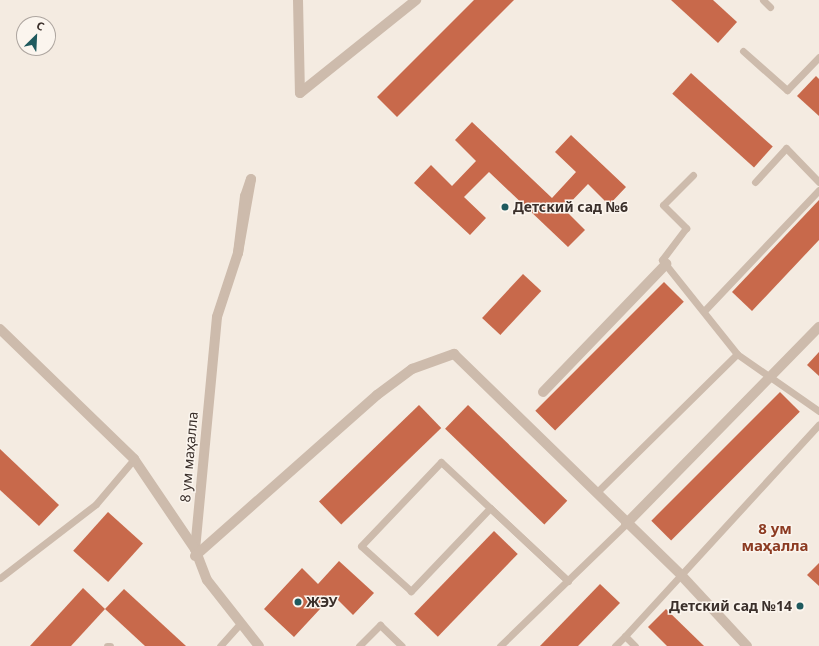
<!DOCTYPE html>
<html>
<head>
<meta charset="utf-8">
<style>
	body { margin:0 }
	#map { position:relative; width:819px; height:646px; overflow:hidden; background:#f4ebe1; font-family:"Noto Sans",sans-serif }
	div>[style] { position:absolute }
	.building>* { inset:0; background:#c8694b; transform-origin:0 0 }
	.lane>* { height:7px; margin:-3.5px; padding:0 3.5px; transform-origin:3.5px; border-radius:3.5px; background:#cdbbac }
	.street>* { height:10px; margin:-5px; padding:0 5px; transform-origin:5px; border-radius:5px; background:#cdbbac }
	.dots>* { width:11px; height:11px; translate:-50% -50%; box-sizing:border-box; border:2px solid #fbf5ee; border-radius:50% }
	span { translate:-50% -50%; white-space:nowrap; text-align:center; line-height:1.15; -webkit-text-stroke:3px #fbf5ee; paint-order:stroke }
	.poi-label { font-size:14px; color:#3b302b; font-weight:700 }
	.left { translate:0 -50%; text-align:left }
	.right { translate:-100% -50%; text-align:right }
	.street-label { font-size:14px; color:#3b302b }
	.neighbourhood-label { font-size:15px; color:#8c3b22; font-weight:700 }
	.north { position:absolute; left:16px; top:16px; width:40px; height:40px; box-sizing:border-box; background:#fbf5ee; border:1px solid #aea6a0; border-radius:50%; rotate:24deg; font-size:11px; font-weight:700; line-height:16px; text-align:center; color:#3b302b }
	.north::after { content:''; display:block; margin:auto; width:14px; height:18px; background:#1f5a5e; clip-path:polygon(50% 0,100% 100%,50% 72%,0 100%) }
</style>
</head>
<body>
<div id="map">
	<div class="building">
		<div style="clip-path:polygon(474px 0,514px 0,397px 117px,377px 97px)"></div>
		<div style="clip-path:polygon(671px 0,713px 0,737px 22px,718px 43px)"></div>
		<div style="left:691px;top:73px;width:110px;height:28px;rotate:42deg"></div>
		<div style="clip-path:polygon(816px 76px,819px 79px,819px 116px,797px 96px)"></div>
		<div style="clip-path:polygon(472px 122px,552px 198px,576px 172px,555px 152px,571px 135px,626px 187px,609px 205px,588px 184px,564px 209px,585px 230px,568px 247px,489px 172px,464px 197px,486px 218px,470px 235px,414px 183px,431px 165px,452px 186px,476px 161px,455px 140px)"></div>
		<div style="clip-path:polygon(819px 200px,819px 240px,752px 311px,732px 292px)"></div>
		<div style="left:523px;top:274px;width:25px;height:60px;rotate:43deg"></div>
		<div style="left:664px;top:282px;width:28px;height:182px;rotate:45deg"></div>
		<div style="clip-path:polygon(819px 352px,819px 376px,807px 365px)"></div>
		<div style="left:780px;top:392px;width:28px;height:182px;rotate:45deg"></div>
		<div style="left:419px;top:405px;width:32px;height:139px;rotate:46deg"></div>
		<div style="left:468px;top:405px;width:138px;height:33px;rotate:44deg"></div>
		<div style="clip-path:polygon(0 449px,59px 505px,39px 526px,0 490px)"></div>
		<div style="left:108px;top:512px;width:47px;height:52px;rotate:42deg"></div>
		<div style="left:494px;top:531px;width:33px;height:115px;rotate:44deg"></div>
		<div style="clip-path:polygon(339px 561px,374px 593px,353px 615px,333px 595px,294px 637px,264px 609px,302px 568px,318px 584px)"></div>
		<div style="clip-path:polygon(819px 563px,819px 586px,807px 575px)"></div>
		<div style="clip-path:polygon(600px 584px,620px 603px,578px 646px,540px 646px)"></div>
		<div style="clip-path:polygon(83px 588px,105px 609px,71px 646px,30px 646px)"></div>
		<div style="clip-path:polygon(124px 589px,186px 646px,145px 646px,105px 609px)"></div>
		<div style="clip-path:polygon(666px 609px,704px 646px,667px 646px,648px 627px)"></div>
	</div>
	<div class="lane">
		<div style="left:763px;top:0;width:10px;rotate:45deg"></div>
		<div style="left:743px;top:51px;width:59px;rotate:41.6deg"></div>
		<div style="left:787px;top:90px;width:46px;rotate:-45.9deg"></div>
		<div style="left:693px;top:175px;width:42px;rotate:135deg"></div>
		<div style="left:663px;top:205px;width:33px;rotate:45deg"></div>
		<div style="left:686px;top:228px;width:40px;rotate:127deg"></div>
		<div style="left:662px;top:260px;width:120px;rotate:51.4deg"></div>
		<div style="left:737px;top:354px;width:100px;rotate:34.8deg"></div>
		<div style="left:755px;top:182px;width:46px;rotate:-47.6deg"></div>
		<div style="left:786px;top:148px;width:47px;rotate:45.9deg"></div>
		<div style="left:704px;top:311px;width:167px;rotate:-46.5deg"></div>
		<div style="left:441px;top:462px;width:174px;rotate:43.1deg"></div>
		<div style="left:568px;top:581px;width:107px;rotate:-136.9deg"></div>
		<div style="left:490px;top:508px;width:115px;rotate:133.6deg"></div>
		<div style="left:411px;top:591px;width:67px;rotate:-138deg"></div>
		<div style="left:361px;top:546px;width:116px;rotate:-46.4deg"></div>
		<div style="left:596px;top:493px;width:198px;rotate:-44.6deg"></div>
		<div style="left:0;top:578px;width:121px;rotate:-37.6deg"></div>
		<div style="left:96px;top:504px;width:59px;rotate:-49.8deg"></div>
		<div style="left:625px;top:636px;width:287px;rotate:-47.5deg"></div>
		<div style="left:107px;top:646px;width:3px"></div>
		<div style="left:220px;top:646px;width:31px;rotate:-48deg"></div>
		<div style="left:359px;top:646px;width:30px;rotate:-45deg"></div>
		<div style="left:380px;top:625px;width:30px;rotate:44deg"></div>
		<div style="left:500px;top:646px;width:175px;rotate:-44.1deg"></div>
		<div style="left:615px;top:646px;width:14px;rotate:-45deg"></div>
		<div style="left:625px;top:636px;width:14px;rotate:45deg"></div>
	</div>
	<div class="street">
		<div style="left:298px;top:0;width:93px;rotate:88.8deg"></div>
		<div style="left:300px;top:93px;width:149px;rotate:-38.7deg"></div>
		<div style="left:238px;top:253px;width:75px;rotate:-80deg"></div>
		<div style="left:251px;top:179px;width:18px;rotate:109deg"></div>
		<div style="left:245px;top:196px;width:57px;rotate:97deg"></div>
		<div style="left:238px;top:253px;width:67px;rotate:108.2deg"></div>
		<div style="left:217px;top:317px;width:233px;rotate:95.4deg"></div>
		<div style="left:195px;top:549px;width:33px;rotate:69deg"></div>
		<div style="left:207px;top:580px;width:84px;rotate:51.8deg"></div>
		<div style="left:0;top:329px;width:187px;rotate:44.1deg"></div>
		<div style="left:134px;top:459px;width:109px;rotate:55.9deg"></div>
		<div style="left:543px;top:392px;width:178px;rotate:-46.1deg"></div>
		<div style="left:626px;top:524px;width:276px;rotate:-45.6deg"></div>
		<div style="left:195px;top:556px;width:243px;rotate:-41.5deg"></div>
		<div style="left:377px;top:395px;width:44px;rotate:-36.6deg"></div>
		<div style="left:412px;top:369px;width:45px;rotate:-19.7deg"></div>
		<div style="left:454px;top:354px;width:317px;rotate:44.2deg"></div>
		<div style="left:681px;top:575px;width:97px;rotate:47.1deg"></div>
	</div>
	<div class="dots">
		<div style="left:505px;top:207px;background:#1f5a5e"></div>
		<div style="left:298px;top:602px;background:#1f5a5e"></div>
		<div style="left:800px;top:606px;background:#1f5a5e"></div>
	</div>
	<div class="poi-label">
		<span class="left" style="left:513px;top:207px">Детский сад №6</span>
		<span class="left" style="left:306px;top:602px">ЖЭУ</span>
		<span class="right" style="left:792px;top:606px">Детский сад №14</span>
	</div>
	<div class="street-label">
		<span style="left:189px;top:457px;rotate:-85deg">8 ум маҳалла</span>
	</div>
	<div class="neighbourhood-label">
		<span style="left:775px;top:537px">8 ум<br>маҳалла</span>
	</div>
	<div class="north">С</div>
</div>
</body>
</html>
